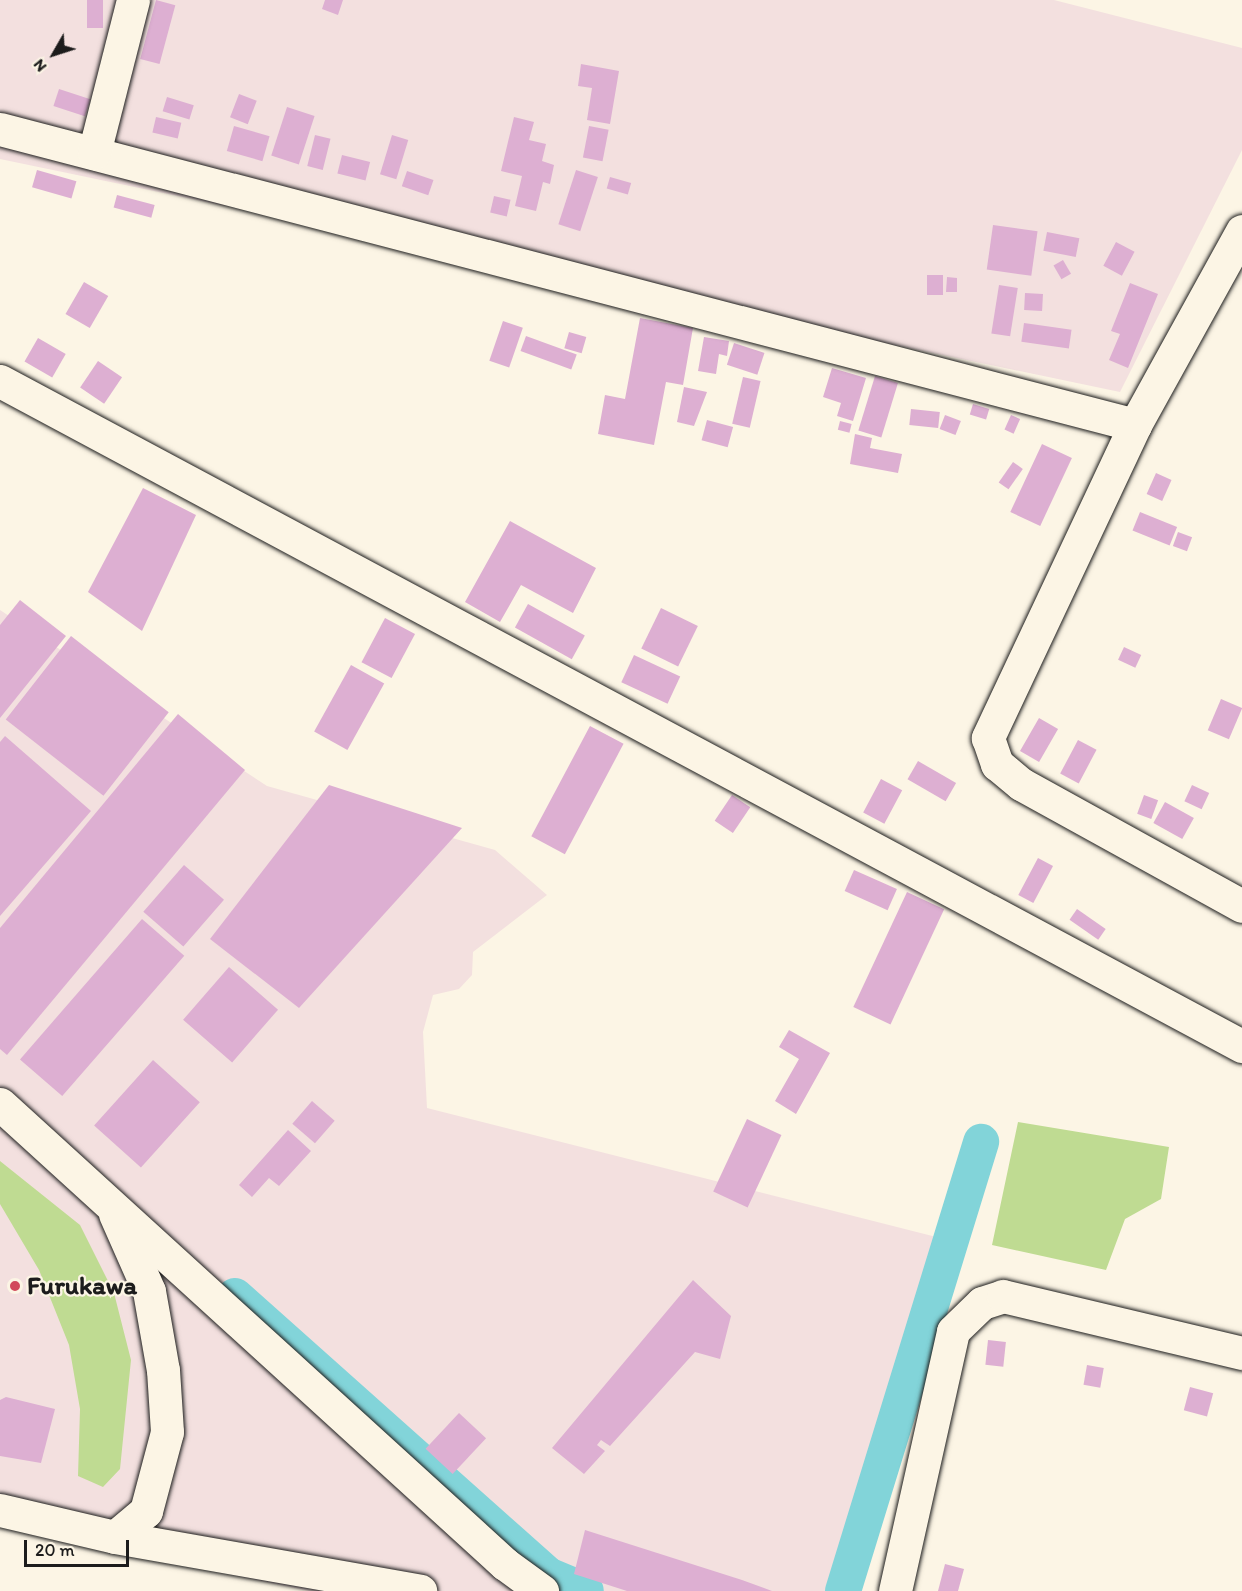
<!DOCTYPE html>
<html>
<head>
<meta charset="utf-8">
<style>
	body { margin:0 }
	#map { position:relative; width:1242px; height:1591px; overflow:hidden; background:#fcf5e5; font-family:Itim,sans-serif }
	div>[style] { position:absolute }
	.built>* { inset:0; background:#f3e0df }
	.green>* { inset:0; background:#bfdb92 }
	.canal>* { height:36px; margin:-18px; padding:0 18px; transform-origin:18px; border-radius:18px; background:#82d4d9 }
	.building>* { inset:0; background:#ddafd2; transform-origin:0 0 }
	.roads { filter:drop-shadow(0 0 2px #1c1c1c) drop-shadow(0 0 2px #1c1c1c) }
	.minor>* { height:33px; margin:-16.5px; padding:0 16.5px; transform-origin:16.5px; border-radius:16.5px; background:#fcf5e5 }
	.dots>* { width:16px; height:16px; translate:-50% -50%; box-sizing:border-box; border:3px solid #fcf5e5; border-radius:50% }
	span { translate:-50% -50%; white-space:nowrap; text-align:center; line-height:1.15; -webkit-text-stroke:4.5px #fcf5e5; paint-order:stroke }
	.poi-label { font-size:26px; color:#1c1c1c; font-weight:700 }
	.left { translate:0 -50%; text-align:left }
	.north { position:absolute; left:24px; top:24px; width:60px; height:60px; -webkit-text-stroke:4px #fcf5e5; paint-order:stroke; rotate:231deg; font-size:16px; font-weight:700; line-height:24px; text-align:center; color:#1c1c1c }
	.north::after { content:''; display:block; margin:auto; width:21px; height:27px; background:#1c1c1c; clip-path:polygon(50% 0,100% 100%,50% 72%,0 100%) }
	.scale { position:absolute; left:24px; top:1540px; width:105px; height:27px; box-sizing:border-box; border:3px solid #1c1c1c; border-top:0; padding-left:8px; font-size:18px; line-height:21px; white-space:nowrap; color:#1c1c1c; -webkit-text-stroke:4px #fcf5e5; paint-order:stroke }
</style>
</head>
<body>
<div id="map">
	<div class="built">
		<div style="clip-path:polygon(0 0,1054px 0,1242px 48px,1242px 150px,1120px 392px,0 159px)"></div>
		<div style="clip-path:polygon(0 610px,267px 786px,495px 850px,547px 895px,473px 952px,472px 975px,459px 989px,433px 995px,423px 1032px,427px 1108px,960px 1243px,852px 1591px,310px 1591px,0 1527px)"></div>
	</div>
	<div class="green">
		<div style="clip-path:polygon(1018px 1122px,1169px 1147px,1161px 1199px,1125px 1219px,1106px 1270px,992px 1245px)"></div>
		<div style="clip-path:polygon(0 1161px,80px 1225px,114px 1293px,131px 1360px,120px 1469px,103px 1487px,78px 1476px,80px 1409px,69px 1345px,39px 1270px,0 1204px)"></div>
	</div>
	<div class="canal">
		<div style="left:235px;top:1296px;width:419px;rotate:41.7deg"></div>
		<div style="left:548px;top:1575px;width:41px;rotate:22.8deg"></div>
		<div style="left:843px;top:1591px;width:470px;rotate:-72.9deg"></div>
	</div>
	<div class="building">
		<div style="left:87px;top:0;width:16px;height:28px"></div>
		<div style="left:156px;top:0;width:20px;height:61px;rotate:15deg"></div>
		<div style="clip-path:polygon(325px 0,343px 0,338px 15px,322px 9px)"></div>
		<div style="clip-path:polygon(581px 64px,619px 71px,610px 124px,587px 120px,592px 88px,578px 86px)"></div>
		<div style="left:59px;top:89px;width:33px;height:18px;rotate:18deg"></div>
		<div style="left:239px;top:94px;width:19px;height:25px;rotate:21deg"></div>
		<div style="left:167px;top:97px;width:28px;height:15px;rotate:17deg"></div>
		<div style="left:287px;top:107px;width:29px;height:51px;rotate:18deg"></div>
		<div style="left:156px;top:117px;width:26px;height:16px;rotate:13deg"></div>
		<div style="clip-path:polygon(514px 117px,534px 122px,529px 140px,546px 144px,542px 161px,554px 165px,550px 184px,543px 182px,536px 211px,515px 206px,522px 176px,501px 171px)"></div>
		<div style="left:234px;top:126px;width:37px;height:26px;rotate:16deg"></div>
		<div style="left:589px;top:126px;width:20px;height:32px;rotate:11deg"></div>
		<div style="left:315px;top:135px;width:16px;height:32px;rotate:14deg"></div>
		<div style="left:392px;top:135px;width:17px;height:41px;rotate:17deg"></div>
		<div style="left:342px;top:155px;width:29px;height:19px;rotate:14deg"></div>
		<div style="left:37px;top:170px;width:41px;height:18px;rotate:16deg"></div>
		<div style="left:576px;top:170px;width:23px;height:57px;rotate:18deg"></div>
		<div style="left:407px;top:171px;width:28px;height:16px;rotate:19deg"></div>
		<div style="left:610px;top:177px;width:22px;height:12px;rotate:16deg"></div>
		<div style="left:117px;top:195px;width:39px;height:13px;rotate:15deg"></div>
		<div style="left:494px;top:196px;width:17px;height:17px;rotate:13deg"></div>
		<div style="left:993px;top:225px;width:45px;height:45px;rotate:8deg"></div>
		<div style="left:1047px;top:232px;width:33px;height:19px;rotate:11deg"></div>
		<div style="left:1116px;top:242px;width:21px;height:27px;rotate:28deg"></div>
		<div style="left:1063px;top:260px;width:16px;height:11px;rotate:60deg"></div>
		<div style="left:927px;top:275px;width:16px;height:20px"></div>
		<div style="clip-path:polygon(947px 277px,957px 278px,957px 292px,946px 292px)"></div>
		<div style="left:84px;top:282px;width:28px;height:37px;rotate:30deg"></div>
		<div style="clip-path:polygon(1130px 283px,1158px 294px,1128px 368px,1109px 360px,1120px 334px,1111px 331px)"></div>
		<div style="left:999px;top:285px;width:19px;height:49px;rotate:9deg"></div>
		<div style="left:1025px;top:293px;width:18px;height:17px;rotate:3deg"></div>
		<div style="clip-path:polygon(640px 318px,693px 328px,683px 385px,666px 382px,654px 445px,598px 434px,605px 395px,625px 399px)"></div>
		<div style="left:503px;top:321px;width:21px;height:42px;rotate:19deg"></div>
		<div style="left:1024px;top:323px;width:48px;height:19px;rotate:8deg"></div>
		<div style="left:569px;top:332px;width:18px;height:17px;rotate:16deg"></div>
		<div style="left:526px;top:336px;width:54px;height:16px;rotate:20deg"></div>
		<div style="clip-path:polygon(704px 337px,729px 341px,727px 356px,719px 354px,716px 374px,698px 371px)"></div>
		<div style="left:38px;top:338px;width:32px;height:27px;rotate:30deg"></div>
		<div style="left:734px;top:343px;width:32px;height:23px;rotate:18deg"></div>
		<div style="left:98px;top:361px;width:29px;height:32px;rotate:34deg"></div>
		<div style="clip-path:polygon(832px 368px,866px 378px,853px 421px,837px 416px,841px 403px,823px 397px)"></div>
		<div style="left:875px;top:376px;width:24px;height:57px;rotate:17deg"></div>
		<div style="left:743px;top:377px;width:18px;height:48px;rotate:13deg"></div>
		<div style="clip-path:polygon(684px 387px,707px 392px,694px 426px,677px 422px)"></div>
		<div style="left:973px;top:404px;width:17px;height:11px;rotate:17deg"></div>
		<div style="left:911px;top:409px;width:29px;height:16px;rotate:6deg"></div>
		<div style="left:945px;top:415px;width:17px;height:15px;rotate:21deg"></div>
		<div style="left:1011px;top:415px;width:10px;height:16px;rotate:24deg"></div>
		<div style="left:707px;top:420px;width:27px;height:21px;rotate:15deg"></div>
		<div style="left:840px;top:421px;width:12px;height:9px;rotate:14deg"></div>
		<div style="clip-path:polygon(855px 434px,872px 438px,870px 448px,902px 454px,898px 473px,850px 464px)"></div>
		<div style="left:1042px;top:444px;width:33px;height:75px;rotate:25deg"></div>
		<div style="left:1013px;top:462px;width:12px;height:25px;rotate:35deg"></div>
		<div style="left:1156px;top:473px;width:17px;height:23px;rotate:24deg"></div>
		<div style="clip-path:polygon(143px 488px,196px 515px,142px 631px,88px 592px)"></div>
		<div style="left:1140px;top:512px;width:40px;height:20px;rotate:22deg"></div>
		<div style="clip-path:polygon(510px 521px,596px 568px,573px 613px,521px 585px,500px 622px,465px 602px)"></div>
		<div style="left:1178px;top:532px;width:15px;height:15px;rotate:20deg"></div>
		<div style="clip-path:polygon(20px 600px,66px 636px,0 718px,0 625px)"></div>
		<div style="left:528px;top:604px;width:65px;height:27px;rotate:29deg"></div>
		<div style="left:661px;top:608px;width:41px;height:45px;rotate:26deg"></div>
		<div style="left:385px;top:618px;width:34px;height:50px;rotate:28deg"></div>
		<div style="left:71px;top:636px;width:124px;height:106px;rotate:38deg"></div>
		<div style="left:1124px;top:647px;width:19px;height:14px;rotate:25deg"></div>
		<div style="left:634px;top:655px;width:51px;height:30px;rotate:25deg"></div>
		<div style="left:351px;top:665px;width:38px;height:76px;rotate:29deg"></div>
		<div style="left:1221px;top:699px;width:23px;height:34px;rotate:23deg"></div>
		<div style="clip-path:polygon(178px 714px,245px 770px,7px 1055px,0 1049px,0 928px)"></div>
		<div style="left:1039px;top:718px;width:22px;height:38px;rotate:30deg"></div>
		<div style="left:590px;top:726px;width:38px;height:125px;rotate:28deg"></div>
		<div style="clip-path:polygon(5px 736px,91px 811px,0 916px,0 742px)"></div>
		<div style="left:1078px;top:740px;width:21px;height:38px;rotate:28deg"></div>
		<div style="left:918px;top:761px;width:44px;height:21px;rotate:30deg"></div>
		<div style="left:881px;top:779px;width:24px;height:38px;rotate:28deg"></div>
		<div style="clip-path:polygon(329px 785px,462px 828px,299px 1008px,210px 939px)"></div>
		<div style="left:1192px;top:785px;width:19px;height:18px;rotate:25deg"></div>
		<div style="left:732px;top:795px;width:22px;height:31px;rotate:34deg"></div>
		<div style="left:1144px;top:795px;width:15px;height:20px;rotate:20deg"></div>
		<div style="left:1165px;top:802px;width:33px;height:24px;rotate:29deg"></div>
		<div style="left:1038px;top:858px;width:17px;height:42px;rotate:28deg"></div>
		<div style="left:184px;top:865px;width:53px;height:62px;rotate:41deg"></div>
		<div style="left:854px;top:870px;width:47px;height:23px;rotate:24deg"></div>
		<div style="left:907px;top:892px;width:41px;height:127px;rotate:25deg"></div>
		<div style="left:1077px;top:909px;width:35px;height:13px;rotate:35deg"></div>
		<div style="left:142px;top:919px;width:56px;height:186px;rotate:41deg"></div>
		<div style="left:229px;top:967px;width:65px;height:70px;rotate:41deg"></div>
		<div style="clip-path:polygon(789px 1030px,830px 1053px,796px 1114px,775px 1101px,799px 1059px,779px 1047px)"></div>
		<div style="left:153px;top:1060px;width:63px;height:88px;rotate:42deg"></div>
		<div style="left:312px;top:1101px;width:30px;height:30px;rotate:41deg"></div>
		<div style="left:747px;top:1119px;width:38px;height:80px;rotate:25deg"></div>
		<div style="clip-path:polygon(288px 1130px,311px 1151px,279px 1186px,269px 1178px,252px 1197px,239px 1185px)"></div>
		<div style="clip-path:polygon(693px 1280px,731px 1316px,720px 1359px,695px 1352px,610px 1446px,601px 1440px,597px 1445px,605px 1451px,584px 1474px,552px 1448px)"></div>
		<div style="left:988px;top:1340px;width:18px;height:25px;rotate:6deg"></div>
		<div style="left:1087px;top:1365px;width:17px;height:20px;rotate:10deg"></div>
		<div style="left:1190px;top:1387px;width:24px;height:24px;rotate:15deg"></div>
		<div style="clip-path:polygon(6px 1397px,55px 1409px,41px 1463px,0 1456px,0 1400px)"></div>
		<div style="left:459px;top:1413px;width:37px;height:49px;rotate:43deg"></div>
		<div style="clip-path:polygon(585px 1530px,742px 1580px,772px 1591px,627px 1591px,574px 1574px)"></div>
		<div style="clip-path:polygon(945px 1564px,964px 1569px,958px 1591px,938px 1591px)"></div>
	</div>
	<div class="roads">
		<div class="minor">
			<div style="left:0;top:129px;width:1173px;rotate:14.62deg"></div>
			<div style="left:94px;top:153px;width:158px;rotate:-75.7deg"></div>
			<div style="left:1242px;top:231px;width:222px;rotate:118.9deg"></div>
			<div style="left:1135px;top:425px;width:346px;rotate:115.2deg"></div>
			<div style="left:988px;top:738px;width:28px;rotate:71deg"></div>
			<div style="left:997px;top:764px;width:31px;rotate:40deg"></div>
			<div style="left:1021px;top:784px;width:252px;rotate:28.9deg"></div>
			<div style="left:0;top:381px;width:1409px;rotate:28.17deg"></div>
			<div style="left:0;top:1104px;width:683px;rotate:42.33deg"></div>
			<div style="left:505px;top:1564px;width:46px;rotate:36.1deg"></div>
			<div style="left:115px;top:1214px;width:84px;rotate:66.2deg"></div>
			<div style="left:149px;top:1291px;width:80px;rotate:80deg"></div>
			<div style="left:163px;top:1370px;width:62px;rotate:86.3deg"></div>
			<div style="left:167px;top:1432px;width:82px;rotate:104.9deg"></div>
			<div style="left:146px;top:1511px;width:40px;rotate:140deg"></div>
			<div style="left:0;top:1510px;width:118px;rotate:13.2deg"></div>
			<div style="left:115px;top:1537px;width:310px;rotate:10deg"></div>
			<div style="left:895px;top:1591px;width:266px;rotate:-77.4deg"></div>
			<div style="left:953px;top:1331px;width:40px;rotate:-44deg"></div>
			<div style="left:982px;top:1303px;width:22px;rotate:-18deg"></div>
			<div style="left:1003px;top:1296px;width:246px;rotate:13.4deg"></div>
		</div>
	</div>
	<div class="dots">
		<div style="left:15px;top:1286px;background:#d1495b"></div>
	</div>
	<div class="poi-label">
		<span class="left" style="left:27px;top:1286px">Furukawa</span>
	</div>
	<div class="north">N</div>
	<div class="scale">20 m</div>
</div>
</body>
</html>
